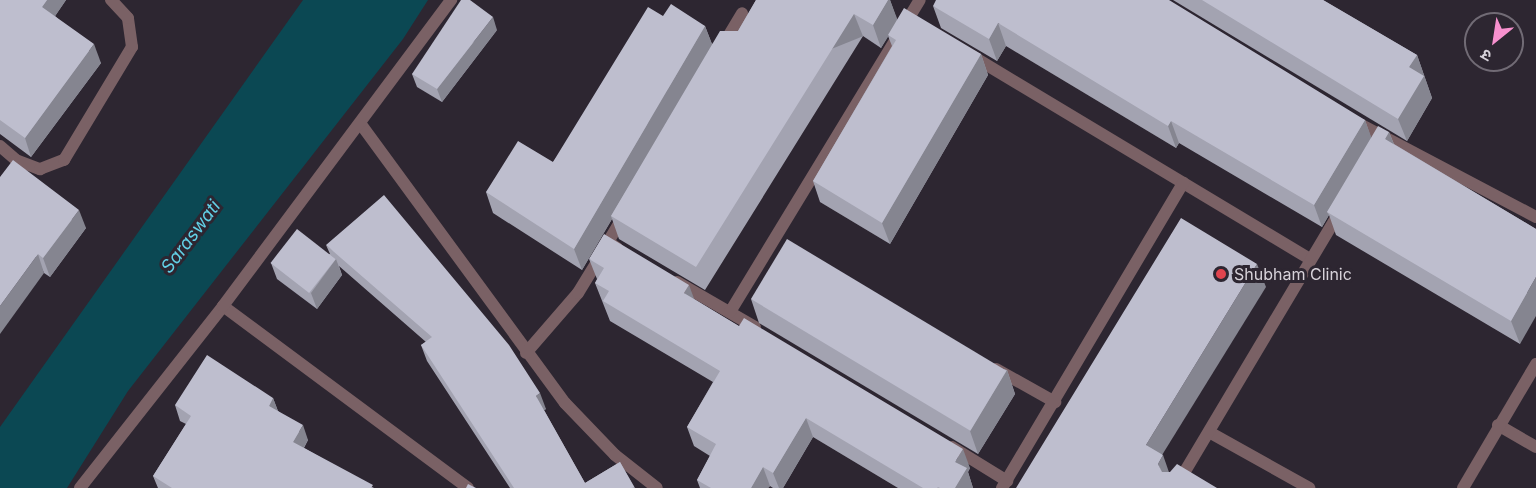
<!DOCTYPE html>
<html>
<head>
<meta charset="utf-8">
<style>
	body { margin:0 }
	#map { position:relative; width:1536px; height:488px; overflow:hidden; background:#2d2631; font-family:Inter,"Noto Sans Devanagari",sans-serif }
	div>[style] { position:absolute }
	.water>* { inset:0; background:#0b4853 }
	.minor>* { height:12px; margin:-6px; padding:0 6px; transform-origin:6px; border-radius:6px; background:#7a6165 }
	.wall>* { inset:0; background:#a3a3b1 }
	.shaded-wall>* { inset:0; background:#858590; transform-origin:0 0 }
	.building>* { inset:0; background:#bebece; transform-origin:0 0 }
	.dots>* { width:16px; height:16px; translate:-50% -50%; box-sizing:border-box; border:3px solid #2d2631; border-radius:50% }
	span { translate:-50% -50%; white-space:nowrap; text-align:center; line-height:1.15; -webkit-text-stroke:6px #2d2631; paint-order:stroke }
	.poi-label { font-size:16px; color:#d7d2da }
	.left { translate:0 -50%; text-align:left }
	.water-label { font-size:18px; color:#62d1e7; font-style:italic }
	.north { position:absolute; left:1464px; top:12px; width:60px; height:60px; box-sizing:border-box; background:#2d2631; border:2px solid #716b75; border-radius:50%; rotate:210deg; font-size:16px; font-weight:700; line-height:24px; text-align:center; color:#d7d2da }
	.north::after { content:''; display:block; margin:auto; width:21px; height:27px; background:#f790ce; clip-path:polygon(50% 0,100% 100%,50% 72%,0 100%) }
</style>
</head>
<body>
<div id="map">
	<div class="water">
		<div style="clip-path:polygon(303px 0,428px 0,403px 39px,128px 391px,67px 488px,0 488px,0 427px)"></div>
	</div>
	<div class="minor">
		<div style="left:723px;top:45px;width:37px;rotate:-59deg"></div>
		<div style="left:972px;top:56px;width:394px;rotate:31deg"></div>
		<div style="left:1354px;top:121px;width:206px;rotate:27.8deg"></div>
		<div style="left:360px;top:123px;width:347px;rotate:53.8deg"></div>
		<div style="left:565px;top:403px;width:72px;rotate:46.1deg"></div>
		<div style="left:615px;top:455px;width:53px;rotate:38.2deg"></div>
		<div style="left:0;top:146px;width:21px;rotate:41deg"></div>
		<div style="left:16px;top:160px;width:26px;rotate:21deg"></div>
		<div style="left:40px;top:169px;width:26px;rotate:-21deg"></div>
		<div style="left:64px;top:160px;width:132px;rotate:-59deg"></div>
		<div style="left:132px;top:47px;width:29px;rotate:-98deg"></div>
		<div style="left:128px;top:18px;width:25px;rotate:-133deg"></div>
		<div style="left:617px;top:248px;width:11px;rotate:-146deg"></div>
		<div style="left:608px;top:242px;width:31px;rotate:-59deg"></div>
		<div style="left:677px;top:282px;width:90px;rotate:30deg"></div>
		<div style="left:223px;top:306px;width:305px;rotate:36.6deg"></div>
		<div style="left:730px;top:312px;width:365px;rotate:-58.7deg"></div>
		<div style="left:526px;top:353px;width:79px;rotate:-49.1deg"></div>
		<div style="left:578px;top:293px;width:42px;rotate:-58.6deg"></div>
		<div style="left:996px;top:369px;width:68px;rotate:29.2deg"></div>
		<div style="left:1498px;top:425px;width:44px;rotate:30.1deg"></div>
		<div style="left:1209px;top:432px;width:115px;rotate:29.2deg"></div>
		<div style="left:952px;top:447px;width:65px;rotate:31.7deg"></div>
		<div style="left:80px;top:488px;width:231px;rotate:-51.8deg"></div>
		<div style="left:223px;top:306px;width:382px;rotate:-53.3deg"></div>
		<div style="left:1002px;top:488px;width:355px;rotate:-59.3deg"></div>
		<div style="left:1175px;top:488px;width:322px;rotate:-59.2deg"></div>
		<div style="left:1463px;top:488px;width:144px;rotate:-59.5deg"></div>
	</div>
	<div class="wall">
		<div style="clip-path:polygon(0 0,66px 0,55px 16px,101px 63px,31px 157px,0 134px)"></div>
		<div style="clip-path:polygon(756px 0,890px 0,897px 20px,981px 54px,988px 75px,890px 244px,820px 202px,813px 181px,892px 46px,888px 36px,881px 48px,863px 36px,705px 290px,619px 239px,612px 219px,582px 270px,493px 213px,486px 192px,553px 162px,663px 16px,705px 26px,712px 44px,738px 31px)"></div>
		<div style="clip-path:polygon(1173px 0,1323px 0,1417px 55px,1432px 98px,1407px 141px)"></div>
		<div style="clip-path:polygon(933px 6px,1365px 120px,1371px 138px,1389px 132px,1394px 144px,1536px 229px,1520px 344px,1336px 235px,1329px 215px,1322px 227px,1179px 143px,1176px 148px,1006px 46px,997px 61px,941px 28px)"></div>
		<div style="clip-path:polygon(497px 30px,442px 102px,417px 87px,412px 74px)"></div>
		<div style="clip-path:polygon(0 177px,86px 228px,50px 277px,44px 273px)"></div>
		<div style="clip-path:polygon(326px 245px,546px 409px,544px 410px,585px 483px,620px 462px,635px 488px,510px 488px,427px 361px,421px 345px,426px 342px,339px 266px,342px 275px,317px 309px,277px 279px,271px 263px,330px 254px)"></div>
		<div style="clip-path:polygon(589px 259px,694px 299px,970px 468px,968px 472px,973px 488px,898px 488px,813px 437px,783px 488px,773px 488px,770px 486px,768px 488px,700px 488px,697px 480px,710px 456px,694px 446px,687px 427px,713px 382px,610px 321px,595px 283px,597px 279px)"></div>
		<div style="clip-path:polygon(751px 299px,1007px 370px,1015px 394px,978px 454px,759px 323px)"></div>
		<div style="clip-path:polygon(273px 398px,278px 411px,308px 440px,304px 448px,374px 488px,158px 488px,153px 476px,186px 424px,180px 421px,175px 405px)"></div>
	</div>
	<div class="shaded-wall">
		<div style="clip-path:polygon(47px 0,66px 0,49px 25px,42px 7px)"></div>
		<div style="clip-path:polygon(888px 0,890px 0,898px 21px,881px 48px,873px 25px)"></div>
		<div style="left:854px;top:14px;width:24px;height:298px;rotate:68deg"></div>
		<div style="clip-path:polygon(493px 17px,497px 30px,442px 102px,437px 89px)"></div>
		<div style="clip-path:polygon(998px 23px,1006px 46px,997px 61px,989px 39px)"></div>
		<div style="clip-path:polygon(705px 26px,713px 47px,611px 216px,612px 219px,582px 270px,574px 249px)"></div>
		<div style="clip-path:polygon(94px 44px,101px 63px,31px 157px,25px 138px)"></div>
		<div style="clip-path:polygon(981px 54px,988px 75px,890px 244px,882px 223px)"></div>
		<div style="clip-path:polygon(1417px 55px,1432px 98px,1407px 141px,1398px 119px,1409px 67px)"></div>
		<div style="clip-path:polygon(1365px 120px,1373px 142px,1327px 212px,1329px 215px,1322px 227px,1314px 205px)"></div>
		<div style="clip-path:polygon(1171px 121px,1179px 143px,1176px 148px,1168px 126px)"></div>
		<div style="clip-path:polygon(1389px 132px,1398px 155px,1385px 139px)"></div>
		<div style="clip-path:polygon(79px 210px,86px 228px,50px 277px,43px 258px)"></div>
		<div style="clip-path:polygon(38px 254px,44px 273px,0 334px,0 306px)"></div>
		<div style="clip-path:polygon(336px 259px,342px 275px,317px 309px,311px 293px)"></div>
		<div style="clip-path:polygon(1257px 264px,1266px 287px,1154px 468px,1146px 445px)"></div>
		<div style="clip-path:polygon(1536px 277px,1536px 316px,1520px 344px,1511px 321px)"></div>
		<div style="clip-path:polygon(689px 285px,696px 304px,684px 293px)"></div>
		<div style="clip-path:polygon(1007px 370px,1015px 394px,978px 454px,970px 431px)"></div>
		<div style="clip-path:polygon(540px 393px,546px 409px,541px 412px,536px 396px)"></div>
		<div style="clip-path:polygon(273px 398px,279px 414px,269px 406px)"></div>
		<div style="clip-path:polygon(806px 418px,813px 437px,783px 488px,779px 488px,773px 473px)"></div>
		<div style="clip-path:polygon(303px 425px,308px 440px,298px 457px,293px 442px)"></div>
		<div style="clip-path:polygon(963px 449px,970px 468px,968px 472px,973px 488px,955px 488px,955px 462px)"></div>
		<div style="clip-path:polygon(1163px 455px,1171px 478px,1167px 487px,1158px 464px)"></div>
		<div style="clip-path:polygon(763px 467px,770px 486px,768px 488px,751px 488px)"></div>
	</div>
	<div class="building">
		<div style="clip-path:polygon(0 0,47px 0,42px 7px,94px 44px,25px 138px,0 120px)"></div>
		<div style="clip-path:polygon(461px 0,470px 0,493px 17px,437px 89px,412px 74px)"></div>
		<div style="clip-path:polygon(756px 0,888px 0,873px 25px,854px 14px,696px 267px,611px 216px,720px 31px,738px 31px)"></div>
		<div style="clip-path:polygon(936px 0,1169px 0,1365px 120px,1314px 205px,1171px 121px,1168px 126px,998px 23px,989px 39px,933px 6px)"></div>
		<div style="clip-path:polygon(1202px 0,1323px 0,1417px 55px,1409px 67px,1424px 76px,1398px 119px)"></div>
		<div style="clip-path:polygon(671px 4px,705px 26px,574px 249px,486px 192px,518px 141px,553px 162px,648px 7px,663px 16px)"></div>
		<div style="clip-path:polygon(904px 8px,981px 54px,882px 223px,813px 181px,896px 40px,888px 35px)"></div>
		<div style="clip-path:polygon(1378px 126px,1389px 132px,1385px 139px,1536px 229px,1536px 277px,1511px 321px,1327px 212px)"></div>
		<div style="clip-path:polygon(13px 160px,79px 210px,43px 258px,38px 254px,0 306px,0 177px)"></div>
		<div style="clip-path:polygon(384px 195px,509px 345px,540px 393px,536px 396px,585px 483px,620px 462px,634px 487px,632px 488px,514px 488px,421px 345px,432px 337px,326px 245px)"></div>
		<div style="clip-path:polygon(1181px 218px,1257px 264px,1146px 445px,1163px 455px,1158px 464px,1162px 472px,1170px 472px,1177px 464px,1217px 488px,1016px 488px)"></div>
		<div style="left:297px;top:229px;width:49px;height:43px;rotate:38deg"></div>
		<div style="clip-path:polygon(604px 234px,689px 285px,684px 293px,739px 326px,744px 318px,963px 449px,955px 462px,967px 468px,955px 488px,940px 488px,938px 487px,937px 488px,923px 488px,806px 418px,773px 473px,763px 467px,751px 488px,711px 488px,697px 480px,716px 444px,687px 427px,720px 371px,603px 301px,609px 291px,595px 283px,604px 268px,589px 259px)"></div>
		<div style="left:787px;top:239px;width:256px;height:70px;rotate:31deg"></div>
		<div style="clip-path:polygon(207px 355px,273px 398px,269px 406px,303px 425px,293px 442px,373px 485px,371px 488px,172px 488px,153px 476px,191px 416px,175px 405px)"></div>
		<div style="clip-path:polygon(468px 484px,476px 488px,466px 488px)"></div>
	</div>
	<div class="dots">
		<div style="left:1221px;top:274px;background:#e0444e"></div>
	</div>
	<div class="poi-label">
		<span class="left" style="left:1234px;top:274px">Shubham Clinic</span>
	</div>
	<div class="water-label">
		<span style="left:191px;top:237px;rotate:-53deg">Saraswati</span>
	</div>
	<div class="north">उ</div>
</div>
</body>
</html>
